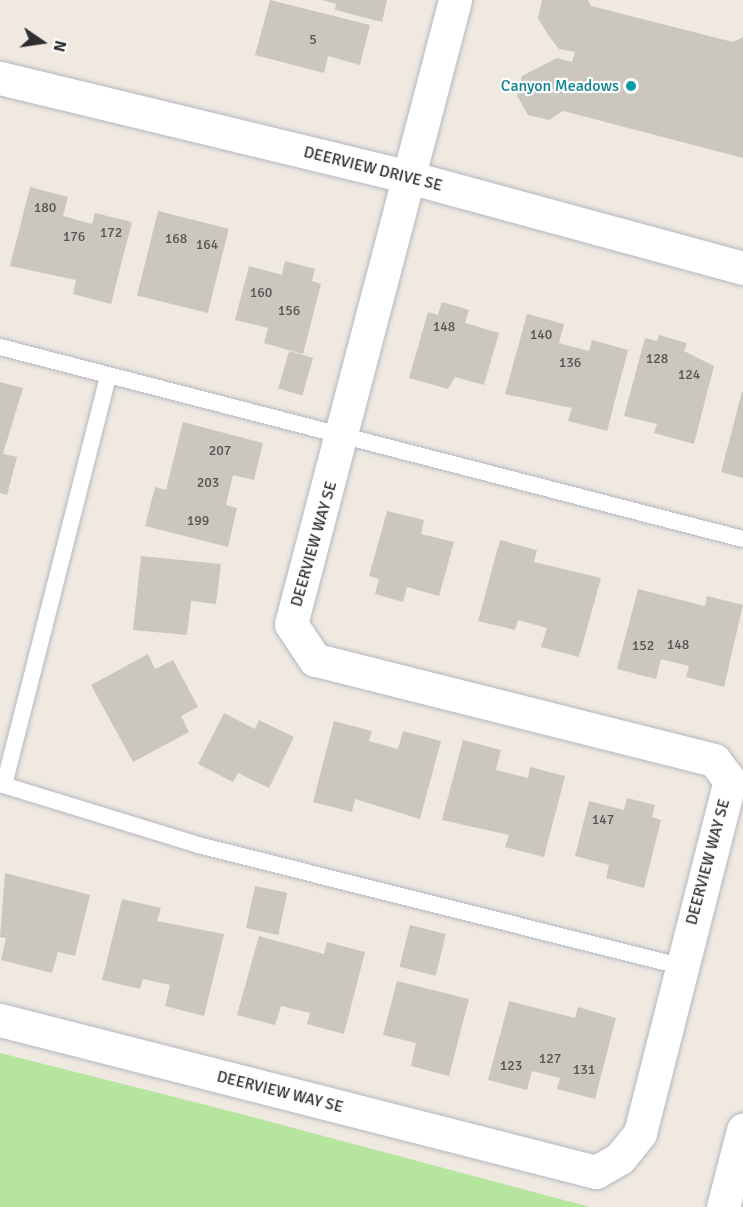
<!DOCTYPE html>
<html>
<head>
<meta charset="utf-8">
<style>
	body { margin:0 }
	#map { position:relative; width:743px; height:1207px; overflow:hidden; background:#efe9e1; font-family:Signika,sans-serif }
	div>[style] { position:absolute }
	.green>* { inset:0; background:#b6e59e }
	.building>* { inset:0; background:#cbc7bf; transform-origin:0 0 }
	.roads { filter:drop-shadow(0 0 2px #b4b7c1) drop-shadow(0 0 2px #b4b7c1) }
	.lane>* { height:16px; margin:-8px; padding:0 8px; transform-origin:8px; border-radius:8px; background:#fff }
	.street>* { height:33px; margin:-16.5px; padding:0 16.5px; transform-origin:16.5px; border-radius:16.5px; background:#fff }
	.secondary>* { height:33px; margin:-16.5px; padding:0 16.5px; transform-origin:16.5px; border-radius:16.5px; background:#fff }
	.dots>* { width:16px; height:16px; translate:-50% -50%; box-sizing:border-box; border:3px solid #fff; border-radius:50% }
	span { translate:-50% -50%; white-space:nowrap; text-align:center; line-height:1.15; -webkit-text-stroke:4.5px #fff; paint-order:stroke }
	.number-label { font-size:14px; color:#555452 }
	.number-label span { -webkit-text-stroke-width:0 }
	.culture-label { font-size:16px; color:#0d838f }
	.right { translate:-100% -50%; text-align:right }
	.street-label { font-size:16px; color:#2e2e2e }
	.north { position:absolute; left:12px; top:12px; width:60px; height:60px; -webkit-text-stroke:4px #fff; paint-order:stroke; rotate:103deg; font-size:16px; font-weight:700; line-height:24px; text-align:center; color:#2e2e2e }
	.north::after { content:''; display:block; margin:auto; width:21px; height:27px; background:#2e2e2e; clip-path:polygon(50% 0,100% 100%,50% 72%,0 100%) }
</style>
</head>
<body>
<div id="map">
	<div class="green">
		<div style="clip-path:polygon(0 1053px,218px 1108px,590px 1207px,0 1207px)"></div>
	</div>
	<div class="building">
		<div style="clip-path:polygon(270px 0,370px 25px,360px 65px,328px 56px,324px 73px,255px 55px)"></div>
		<div style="clip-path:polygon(322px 0,387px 0,382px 22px,335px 10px,336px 4px)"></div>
		<div style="clip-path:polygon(542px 0,588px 0,591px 6px,733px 42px,743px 37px,743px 158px,563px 111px,549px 120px,528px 115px,517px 96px,522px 76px,557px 58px,572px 62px,575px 52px,559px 49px,548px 35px,538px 18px)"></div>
		<div style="clip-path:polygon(30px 187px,68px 197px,63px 216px,92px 224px,95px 213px,132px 222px,111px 304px,73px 294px,76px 280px,10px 266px)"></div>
		<div style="left:158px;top:211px;width:73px;height:87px;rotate:14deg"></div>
		<div style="clip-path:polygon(285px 261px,315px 269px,312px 281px,321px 284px,303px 354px,264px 343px,268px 328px,235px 320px,249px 266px,282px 275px)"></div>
		<div style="clip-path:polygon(442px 302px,469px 310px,465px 323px,499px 333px,484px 385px,455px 377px,448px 389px,409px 378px,428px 312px,438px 315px)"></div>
		<div style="clip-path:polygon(527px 314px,564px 324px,559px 343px,589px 351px,592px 340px,628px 350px,607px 431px,568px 421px,572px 408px,505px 394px)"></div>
		<div style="clip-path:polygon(659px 335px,687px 343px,684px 351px,714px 366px,694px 444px,654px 433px,657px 424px,624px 416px,645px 338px,657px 341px)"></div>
		<div style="left:289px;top:351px;width:25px;height:39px;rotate:16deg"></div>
		<div style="clip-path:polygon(0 382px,23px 388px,3px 454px,17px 457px,7px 495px,0 493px)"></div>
		<div style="clip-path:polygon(742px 392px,743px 392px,743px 478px,721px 472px)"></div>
		<div style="clip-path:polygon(183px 422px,263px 443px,254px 480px,233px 475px,226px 505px,237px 508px,228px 547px,145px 526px,155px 487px,166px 490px)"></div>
		<div style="clip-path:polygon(387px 511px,424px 520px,421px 534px,454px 542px,439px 596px,407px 587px,403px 602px,375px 594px,379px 579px,369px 576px)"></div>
		<div style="clip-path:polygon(500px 540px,537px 550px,534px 562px,601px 578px,579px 657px,541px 647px,547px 628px,518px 620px,515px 630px,478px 621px)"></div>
		<div style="clip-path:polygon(141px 556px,221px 564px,216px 604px,191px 601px,187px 635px,133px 630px)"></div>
		<div style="clip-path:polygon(638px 589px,705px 606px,707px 596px,743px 605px,724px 687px,686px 677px,689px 666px,661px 659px,656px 679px,617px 669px)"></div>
		<div style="clip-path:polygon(148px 654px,155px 669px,173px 660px,198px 707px,181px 716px,189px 732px,133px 762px,91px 685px)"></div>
		<div style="clip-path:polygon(224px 713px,255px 729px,259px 720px,294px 737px,269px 788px,238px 773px,233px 782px,198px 764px)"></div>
		<div style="clip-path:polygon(334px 721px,372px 731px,369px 741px,398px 749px,403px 731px,441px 741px,420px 819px,355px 799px,352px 812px,313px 802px)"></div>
		<div style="clip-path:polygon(463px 740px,501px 750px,496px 770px,528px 778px,530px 767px,565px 776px,544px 857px,505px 847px,509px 835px,442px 820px)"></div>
		<div style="clip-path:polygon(627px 798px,655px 805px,652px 817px,661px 820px,644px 888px,606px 878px,609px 865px,575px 856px,589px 801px,624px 810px)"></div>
		<div style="clip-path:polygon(5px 873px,90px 895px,75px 956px,58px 952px,52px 973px,1px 960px,6px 938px,0 937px)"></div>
		<div style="left:255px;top:886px;width:33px;height:43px;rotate:12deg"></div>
		<div style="clip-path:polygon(122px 899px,161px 908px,157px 921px,224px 934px,204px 1016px,165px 1006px,170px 985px,143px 979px,140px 989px,102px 980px)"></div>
		<div style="left:410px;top:925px;width:37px;height:43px;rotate:14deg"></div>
		<div style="clip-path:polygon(259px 936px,324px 954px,327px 942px,365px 952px,344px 1034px,307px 1024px,310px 1013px,281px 1006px,275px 1025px,237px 1015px)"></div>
		<div style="clip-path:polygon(397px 981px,469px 999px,449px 1076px,411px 1066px,416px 1043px,383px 1035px)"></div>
		<div style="clip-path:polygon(509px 1001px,575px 1018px,578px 1007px,616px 1018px,595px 1099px,557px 1089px,560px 1078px,532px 1071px,527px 1090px,488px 1080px)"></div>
	</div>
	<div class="roads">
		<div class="lane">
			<div style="left:0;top:347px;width:767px;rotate:14.49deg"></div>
			<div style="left:0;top:784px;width:207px;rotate:17.1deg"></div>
			<div style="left:198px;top:845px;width:498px;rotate:14.1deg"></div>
			<div style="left:4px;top:785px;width:422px;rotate:-75.7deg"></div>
		</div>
		<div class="street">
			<div style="left:0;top:78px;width:424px;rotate:13.6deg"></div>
			<div style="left:412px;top:178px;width:343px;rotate:15.2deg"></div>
			<div style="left:0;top:1020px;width:615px;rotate:14.31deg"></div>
			<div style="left:596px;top:1172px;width:28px;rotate:-30deg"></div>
			<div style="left:620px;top:1158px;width:32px;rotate:-51deg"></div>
			<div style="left:640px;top:1133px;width:363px;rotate:-75.7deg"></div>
			<div style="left:730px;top:781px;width:26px;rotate:-127deg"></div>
			<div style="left:714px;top:760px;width:411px;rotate:-165.9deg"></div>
			<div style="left:315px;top:660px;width:43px;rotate:-123.7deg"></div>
			<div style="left:291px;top:624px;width:645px;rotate:-75.27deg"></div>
		</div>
		<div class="secondary">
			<div style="left:723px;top:1207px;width:80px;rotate:-75.4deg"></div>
		</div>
	</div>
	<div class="dots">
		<div style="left:631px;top:86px;background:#0f9aa8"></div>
	</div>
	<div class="number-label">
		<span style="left:313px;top:40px">5</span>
		<span style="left:45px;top:208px">180</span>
		<span style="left:111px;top:233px">172</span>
		<span style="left:74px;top:237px">176</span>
		<span style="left:176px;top:239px">168</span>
		<span style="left:207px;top:245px">164</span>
		<span style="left:261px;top:293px">160</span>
		<span style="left:289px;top:311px">156</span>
		<span style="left:444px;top:327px">148</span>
		<span style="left:541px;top:335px">140</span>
		<span style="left:657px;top:359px">128</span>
		<span style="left:570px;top:363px">136</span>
		<span style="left:689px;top:375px">124</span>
		<span style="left:220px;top:451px">207</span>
		<span style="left:208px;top:483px">203</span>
		<span style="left:198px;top:521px">199</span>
		<span style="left:678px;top:645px">148</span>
		<span style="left:643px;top:646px">152</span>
		<span style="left:603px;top:820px">147</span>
		<span style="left:550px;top:1059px">127</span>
		<span style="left:511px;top:1066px">123</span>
		<span style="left:584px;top:1070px">131</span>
	</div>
	<div class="culture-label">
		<span class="right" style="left:619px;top:86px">Canyon Meadows</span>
	</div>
	<div class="street-label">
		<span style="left:373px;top:169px;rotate:14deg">DEERVIEW DRIVE SE</span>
		<span style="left:314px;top:544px;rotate:-74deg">DEERVIEW WAY SE</span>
		<span style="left:708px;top:862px;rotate:-75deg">DEERVIEW WAY SE</span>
		<span style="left:280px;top:1092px;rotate:14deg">DEERVIEW WAY SE</span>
	</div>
	<div class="north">N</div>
</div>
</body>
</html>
